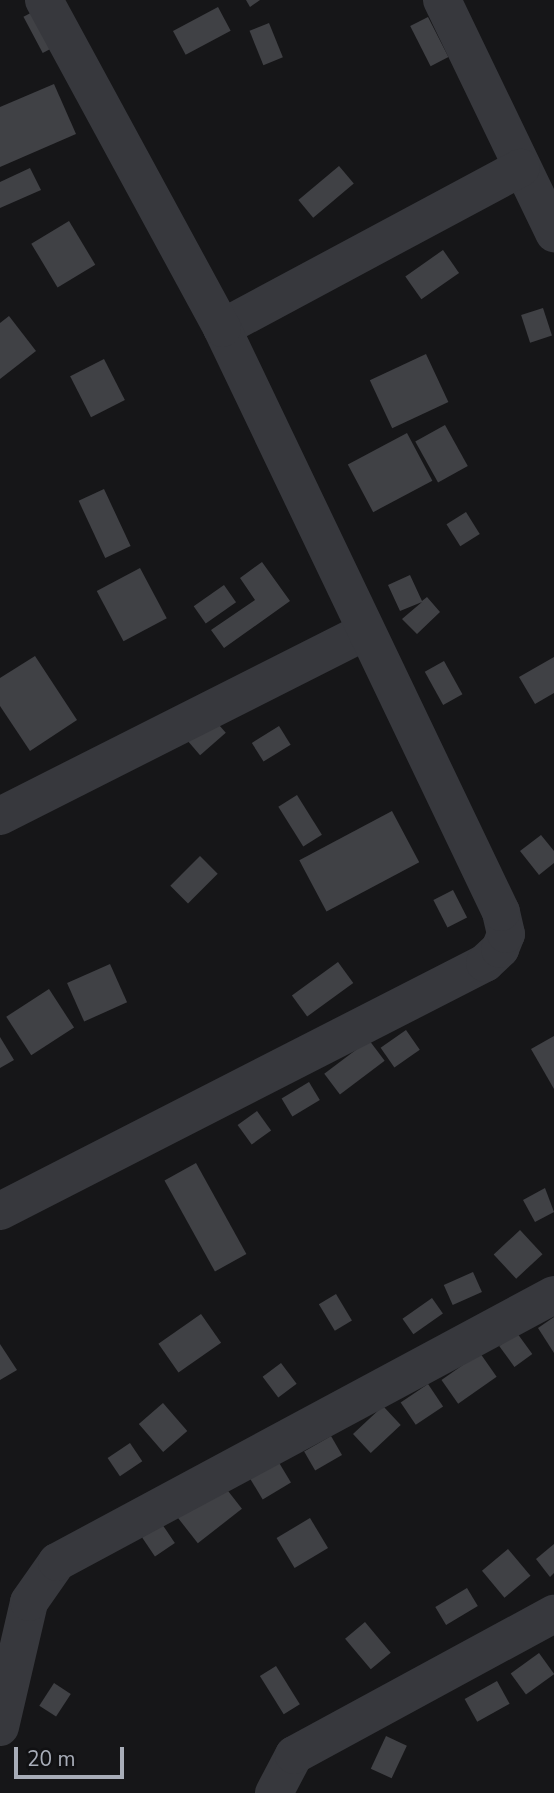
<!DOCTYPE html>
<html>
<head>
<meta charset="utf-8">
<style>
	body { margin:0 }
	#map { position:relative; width:554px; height:1793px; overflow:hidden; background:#161618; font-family:"Nunito Sans",sans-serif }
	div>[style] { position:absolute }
	.building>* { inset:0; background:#404145; transform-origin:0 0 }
	.minor>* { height:38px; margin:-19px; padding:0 19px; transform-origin:19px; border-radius:19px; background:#37383d }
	span { translate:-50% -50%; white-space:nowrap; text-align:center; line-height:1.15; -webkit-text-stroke:7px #111113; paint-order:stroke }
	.scale { position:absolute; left:14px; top:1747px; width:110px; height:32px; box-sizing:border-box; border:4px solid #a8adb8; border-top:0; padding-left:9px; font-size:21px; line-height:24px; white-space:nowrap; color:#a8adb8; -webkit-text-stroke:5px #111113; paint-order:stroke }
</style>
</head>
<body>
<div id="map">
	<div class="building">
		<div style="clip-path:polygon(246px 0,260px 0,250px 7px)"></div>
		<div style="left:42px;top:7px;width:41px;height:21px;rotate:62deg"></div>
		<div style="left:218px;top:7px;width:27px;height:51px;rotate:62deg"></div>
		<div style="left:428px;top:17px;width:45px;height:20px;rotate:63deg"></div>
		<div style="left:269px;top:23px;width:37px;height:21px;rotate:68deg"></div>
		<div style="clip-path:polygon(54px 84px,76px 134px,0 167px,0 107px)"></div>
		<div style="left:339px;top:166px;width:23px;height:53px;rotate:50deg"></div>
		<div style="clip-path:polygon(30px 168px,41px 190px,0 208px,0 182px)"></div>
		<div style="left:69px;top:221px;width:51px;height:44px;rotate:59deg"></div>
		<div style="left:443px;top:250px;width:28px;height:46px;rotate:55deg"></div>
		<div style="left:543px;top:308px;width:29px;height:23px;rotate:72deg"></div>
		<div style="clip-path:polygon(9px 316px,36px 351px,0 379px,0 323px)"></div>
		<div style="left:426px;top:354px;width:53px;height:62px;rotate:65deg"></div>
		<div style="left:104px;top:359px;width:46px;height:38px;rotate:63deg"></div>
		<div style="left:445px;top:425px;width:47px;height:34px;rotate:61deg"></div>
		<div style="left:407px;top:433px;width:54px;height:67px;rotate:62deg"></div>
		<div style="left:104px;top:489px;width:63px;height:28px;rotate:65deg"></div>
		<div style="left:466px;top:512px;width:26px;height:23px;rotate:58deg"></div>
		<div style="clip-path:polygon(262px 562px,290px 601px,224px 648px,211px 630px,255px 600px,240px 578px)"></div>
		<div style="left:140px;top:568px;width:57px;height:49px;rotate:62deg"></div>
		<div style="clip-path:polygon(410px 575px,422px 601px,427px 597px,440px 612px,417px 634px,402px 619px,422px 602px,400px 611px,388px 585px)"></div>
		<div style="left:224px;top:585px;width:21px;height:37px;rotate:55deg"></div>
		<div style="clip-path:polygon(35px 656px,77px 720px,30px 751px,0 706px,0 678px)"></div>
		<div style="clip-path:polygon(554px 657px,554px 693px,535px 704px,519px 677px)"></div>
		<div style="left:444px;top:661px;width:38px;height:22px;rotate:61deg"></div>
		<div style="left:212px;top:717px;width:21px;height:34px;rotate:49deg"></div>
		<div style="left:279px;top:726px;width:22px;height:32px;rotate:58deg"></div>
		<div style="left:297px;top:795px;width:47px;height:22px;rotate:58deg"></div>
		<div style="left:392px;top:811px;width:58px;height:105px;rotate:62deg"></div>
		<div style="clip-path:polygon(541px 835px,554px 851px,554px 863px,539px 875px,520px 851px)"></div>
		<div style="left:200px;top:856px;width:25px;height:42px;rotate:45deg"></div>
		<div style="left:453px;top:890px;width:31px;height:22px;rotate:63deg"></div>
		<div style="left:338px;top:962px;width:26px;height:57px;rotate:54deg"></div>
		<div style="left:110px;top:964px;width:42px;height:47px;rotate:66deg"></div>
		<div style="left:49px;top:989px;width:46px;height:51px;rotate:57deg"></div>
		<div style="left:406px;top:1030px;width:24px;height:31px;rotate:55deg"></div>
		<div style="clip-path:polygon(554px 1036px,554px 1089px,531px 1049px)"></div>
		<div style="clip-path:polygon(0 1037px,14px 1060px,0 1068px)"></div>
		<div style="left:369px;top:1040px;width:26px;height:56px;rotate:53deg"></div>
		<div style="left:309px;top:1082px;width:21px;height:32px;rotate:59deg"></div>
		<div style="left:257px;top:1111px;width:24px;height:24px;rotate:54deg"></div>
		<div style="left:196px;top:1163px;width:104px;height:36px;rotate:61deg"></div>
		<div style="clip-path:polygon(545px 1188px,554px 1212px,535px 1222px,523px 1200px)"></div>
		<div style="left:520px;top:1230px;width:33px;height:36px;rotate:47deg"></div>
		<div style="left:473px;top:1272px;width:22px;height:32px;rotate:66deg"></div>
		<div style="left:336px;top:1294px;width:31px;height:20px;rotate:59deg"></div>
		<div style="left:432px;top:1298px;width:19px;height:36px;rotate:55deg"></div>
		<div style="left:201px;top:1314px;width:35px;height:52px;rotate:55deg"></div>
		<div style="clip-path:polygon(554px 1317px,554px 1353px,538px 1328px)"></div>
		<div style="left:517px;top:1333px;width:26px;height:22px;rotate:54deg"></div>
		<div style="clip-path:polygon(0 1344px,17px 1370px,0 1380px)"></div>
		<div style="left:480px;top:1353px;width:29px;height:47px;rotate:55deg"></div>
		<div style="left:281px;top:1363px;width:26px;height:23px;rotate:53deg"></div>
		<div style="left:428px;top:1384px;width:27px;height:33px;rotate:56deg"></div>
		<div style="left:163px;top:1403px;width:37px;height:32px;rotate:49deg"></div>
		<div style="left:383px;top:1406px;width:26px;height:41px;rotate:47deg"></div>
		<div style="left:331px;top:1436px;width:22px;height:31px;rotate:60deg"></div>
		<div style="left:130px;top:1443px;width:22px;height:27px;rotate:56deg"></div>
		<div style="left:275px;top:1456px;width:31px;height:33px;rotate:59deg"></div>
		<div style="left:221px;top:1482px;width:34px;height:56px;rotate:52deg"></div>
		<div style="left:310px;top:1518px;width:35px;height:39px;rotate:59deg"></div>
		<div style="left:162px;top:1524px;width:23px;height:24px;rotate:56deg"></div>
		<div style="clip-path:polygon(554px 1544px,554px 1573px,550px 1577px,536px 1559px)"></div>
		<div style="left:508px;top:1549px;width:35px;height:34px;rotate:50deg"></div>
		<div style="left:467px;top:1588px;width:21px;height:37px;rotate:59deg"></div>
		<div style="left:365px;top:1622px;width:40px;height:26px;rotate:50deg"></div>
		<div style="left:539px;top:1653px;width:26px;height:35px;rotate:54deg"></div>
		<div style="left:276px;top:1666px;width:45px;height:19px;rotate:58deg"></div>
		<div style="left:497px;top:1681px;width:26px;height:37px;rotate:61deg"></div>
		<div style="left:54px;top:1683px;width:20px;height:27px;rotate:33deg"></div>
		<div style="left:386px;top:1736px;width:23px;height:36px;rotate:25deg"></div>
	</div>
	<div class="minor">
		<div style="left:442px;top:0;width:259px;rotate:64.3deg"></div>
		<div style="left:222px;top:328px;width:339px;rotate:-28.2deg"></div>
		<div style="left:0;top:816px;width:409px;rotate:-26.8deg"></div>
		<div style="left:0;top:1211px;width:545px;rotate:-27.08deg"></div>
		<div style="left:485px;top:963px;width:21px;rotate:-43deg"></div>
		<div style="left:500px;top:949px;width:16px;rotate:-68deg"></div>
		<div style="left:506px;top:934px;width:23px;rotate:-103deg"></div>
		<div style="left:501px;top:912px;width:647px;rotate:-115.54deg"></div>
		<div style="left:222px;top:328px;width:373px;rotate:-118.5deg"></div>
		<div style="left:0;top:1727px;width:128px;rotate:-76.9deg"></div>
		<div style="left:29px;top:1602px;width:49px;rotate:-55deg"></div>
		<div style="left:57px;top:1562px;width:564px;rotate:-28.25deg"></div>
		<div style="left:274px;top:1793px;width:43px;rotate:-62.2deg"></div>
		<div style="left:294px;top:1755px;width:296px;rotate:-28.5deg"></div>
	</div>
	<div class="scale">20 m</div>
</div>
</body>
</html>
